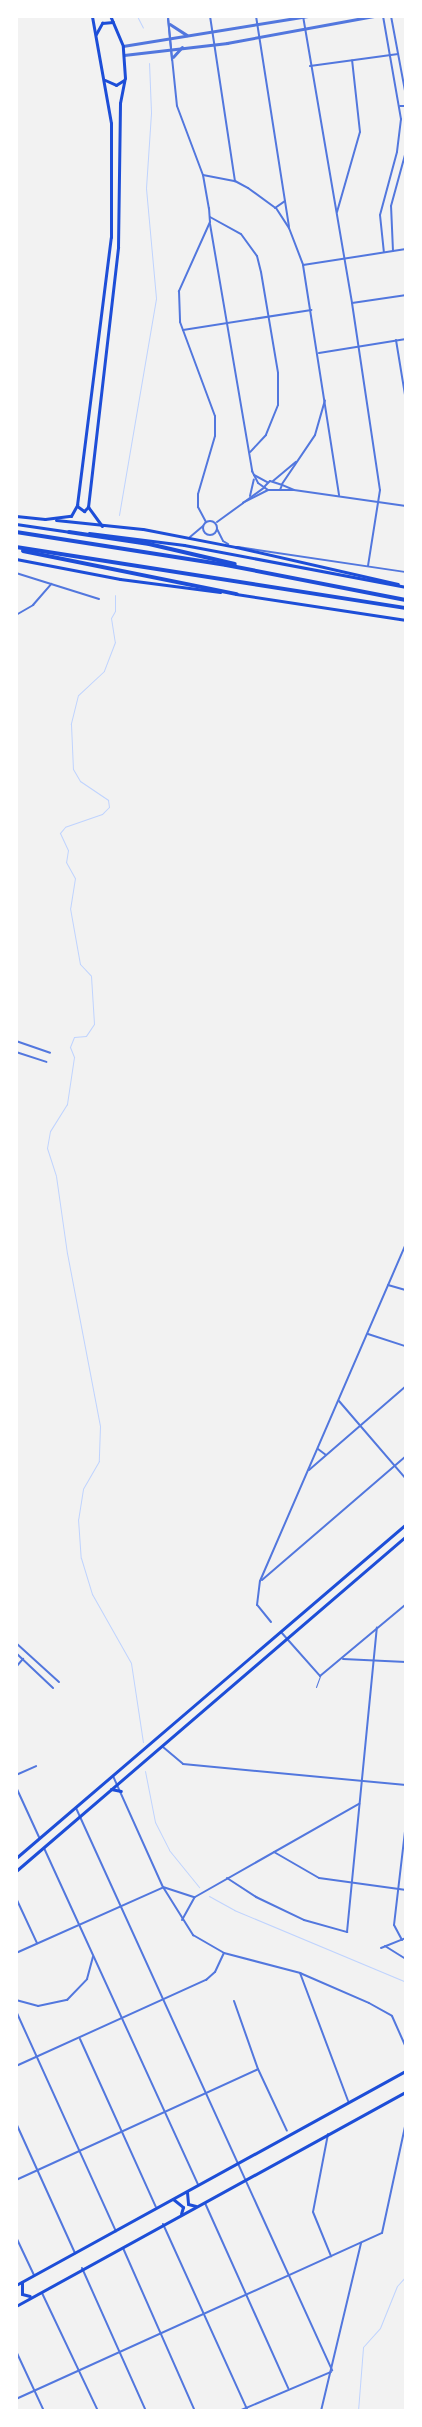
<!DOCTYPE html>
<html>
<head>
<meta charset="utf-8">
<style>
	body { margin:0 }
	#map { position:relative; width:422px; height:2427px; overflow:hidden; background:#f2f2f2; font-family:"Exo 2",sans-serif }
	div>[style] { position:absolute }
	.stream>* { height:1px; margin:-0.5px; padding:0 0.5px; transform-origin:0.5px; border-radius:0.5px; background:#bfd3fe }
	.service>* { height:1px; margin:-0.5px; padding:0 0.5px; transform-origin:0.5px; border-radius:0.5px; background:#5277de }
	.minor>* { height:2px; margin:-1px; padding:0 1px; transform-origin:1px; border-radius:1px; background:#5277de }
	.minor>.ring { margin:-1px; padding:0; box-sizing:content-box; background:none; border:2px solid #5277de; border-radius:50% }
	.tertiary>* { height:2.5px; margin:-1.25px; padding:0 1.25px; transform-origin:1.25px; border-radius:1.25px; background:#5277de }
	.secondary>* { height:3px; margin:-1.5px; padding:0 1.5px; transform-origin:1.5px; border-radius:1.5px; background:#1d4ed8 }
	.trunk>* { height:3px; margin:-1.5px; padding:0 1.5px; transform-origin:1.5px; border-radius:1.5px; background:#1d4ed8 }
	.motorway>* { height:4px; margin:-2px; padding:0 2px; transform-origin:2px; border-radius:2px; background:#1d4ed8 }
	span { translate:-50% -50%; white-space:nowrap; text-align:center; line-height:1.15; -webkit-text-stroke:4px #fff; paint-order:stroke }
	.frame { position:absolute; inset:0; border:18px solid #fff; pointer-events:none }
</style>
</head>
<body>
<div id="map">
	<div class="stream">
		<div style="left:137px;top:16px;width:13px;rotate:63deg"></div>
		<div style="left:119px;top:515px;width:220px;rotate:-80.3deg"></div>
		<div style="left:156px;top:298px;width:110px;rotate:-95.2deg"></div>
		<div style="left:146px;top:188px;width:76px;rotate:-86.2deg"></div>
		<div style="left:151px;top:112px;width:49px;rotate:-92.3deg"></div>
		<div style="left:115px;top:595px;width:16px;rotate:90deg"></div>
		<div style="left:115px;top:611px;width:8px;rotate:120deg"></div>
		<div style="left:111px;top:618px;width:24px;rotate:81deg"></div>
		<div style="left:115px;top:642px;width:31px;rotate:111deg"></div>
		<div style="left:104px;top:671px;width:35px;rotate:137deg"></div>
		<div style="left:78px;top:695px;width:30px;rotate:104deg"></div>
		<div style="left:71px;top:724px;width:45px;rotate:87.5deg"></div>
		<div style="left:73px;top:769px;width:14px;rotate:60deg"></div>
		<div style="left:80px;top:781px;width:34px;rotate:34deg"></div>
		<div style="left:108px;top:800px;width:7px;rotate:82deg"></div>
		<div style="left:109px;top:807px;width:10px;rotate:135deg"></div>
		<div style="left:102px;top:814px;width:39px;rotate:161deg"></div>
		<div style="left:65px;top:827px;width:8px;rotate:130deg"></div>
		<div style="left:60px;top:833px;width:19px;rotate:65deg"></div>
		<div style="left:68px;top:850px;width:12px;rotate:99deg"></div>
		<div style="left:66px;top:862px;width:18px;rotate:61deg"></div>
		<div style="left:75px;top:878px;width:30px;rotate:99deg"></div>
		<div style="left:70px;top:908px;width:57px;rotate:79.9deg"></div>
		<div style="left:80px;top:964px;width:16px;rotate:47deg"></div>
		<div style="left:91px;top:976px;width:48px;rotate:86.4deg"></div>
		<div style="left:94px;top:1024px;width:14px;rotate:124deg"></div>
		<div style="left:86px;top:1036px;width:12px;rotate:175deg"></div>
		<div style="left:74px;top:1037px;width:11px;rotate:112deg"></div>
		<div style="left:70px;top:1047px;width:11px;rotate:68deg"></div>
		<div style="left:74px;top:1057px;width:48px;rotate:98.5deg"></div>
		<div style="left:67px;top:1104px;width:32px;rotate:122deg"></div>
		<div style="left:50px;top:1131px;width:17px;rotate:100deg"></div>
		<div style="left:47px;top:1148px;width:29px;rotate:72deg"></div>
		<div style="left:56px;top:1176px;width:78px;rotate:81.9deg"></div>
		<div style="left:67px;top:1253px;width:176px;rotate:79.2deg"></div>
		<div style="left:100px;top:1426px;width:35px;rotate:92deg"></div>
		<div style="left:99px;top:1461px;width:32px;rotate:120deg"></div>
		<div style="left:83px;top:1489px;width:30px;rotate:99deg"></div>
		<div style="left:78px;top:1519px;width:39px;rotate:86deg"></div>
		<div style="left:81px;top:1558px;width:38px;rotate:73deg"></div>
		<div style="left:92px;top:1594px;width:79px;rotate:60.5deg"></div>
		<div style="left:131px;top:1663px;width:80px;rotate:81.4deg"></div>
		<div style="left:145px;top:1771px;width:52px;rotate:78.9deg"></div>
		<div style="left:155px;top:1822px;width:31px;rotate:63deg"></div>
		<div style="left:169px;top:1850px;width:48px;rotate:51deg"></div>
		<div style="left:209px;top:1896px;width:29px;rotate:29deg"></div>
		<div style="left:234px;top:1910px;width:186px;rotate:22.7deg"></div>
		<div style="left:358px;top:2411px;width:64px;rotate:-85.5deg"></div>
		<div style="left:363px;top:2347px;width:25px;rotate:-48deg"></div>
		<div style="left:380px;top:2328px;width:45px;rotate:-68deg"></div>
		<div style="left:397px;top:2286px;width:13px;rotate:-48deg"></div>
	</div>
	<div class="service">
		<div style="left:316px;top:1687px;width:12px;rotate:-70deg"></div>
	</div>
	<div class="minor">
		<div style="left:168px;top:16px;width:44px;rotate:84.8deg"></div>
		<div style="left:210px;top:16px;width:167px;rotate:81.4deg"></div>
		<div style="left:256px;top:16px;width:213px;rotate:81.1deg"></div>
		<div style="left:303px;top:16px;width:291px;rotate:80.3deg"></div>
		<div style="left:352px;top:303px;width:189px;rotate:81.5deg"></div>
		<div style="left:380px;top:490px;width:77px;rotate:99deg"></div>
		<div style="left:383px;top:16px;width:105px;rotate:80.1deg"></div>
		<div style="left:401px;top:119px;width:33px;rotate:97deg"></div>
		<div style="left:397px;top:152px;width:65px;rotate:105.1deg"></div>
		<div style="left:380px;top:215px;width:37px;rotate:84deg"></div>
		<div style="left:391px;top:16px;width:81px;rotate:79.4deg"></div>
		<div style="left:168px;top:19px;width:87px;rotate:84.1deg"></div>
		<div style="left:177px;top:106px;width:74px;rotate:69.4deg"></div>
		<div style="left:203px;top:175px;width:34px;rotate:80deg"></div>
		<div style="left:209px;top:208px;width:14px;rotate:86deg"></div>
		<div style="left:210px;top:222px;width:76px;rotate:114.2deg"></div>
		<div style="left:179px;top:291px;width:31px;rotate:88deg"></div>
		<div style="left:180px;top:322px;width:100px;rotate:69.6deg"></div>
		<div style="left:215px;top:416px;width:20px;rotate:90deg"></div>
		<div style="left:215px;top:436px;width:60px;rotate:106.3deg"></div>
		<div style="left:198px;top:494px;width:13px;rotate:90deg"></div>
		<div style="left:198px;top:507px;width:17px;rotate:62deg"></div>
		<div style="left:310px;top:66px;width:89px;rotate:-7.8deg"></div>
		<div style="left:400px;top:106px;width:6px"></div>
		<div style="left:203px;top:175px;width:33px;rotate:11deg"></div>
		<div style="left:235px;top:181px;width:15px;rotate:28deg"></div>
		<div style="left:248px;top:188px;width:34px;rotate:36deg"></div>
		<div style="left:276px;top:208px;width:24px;rotate:57deg"></div>
		<div style="left:289px;top:228px;width:40px;rotate:69deg"></div>
		<div style="left:303px;top:265px;width:233px;rotate:81.1deg"></div>
		<div style="left:275px;top:208px;width:12px;rotate:-35deg"></div>
		<div style="left:337px;top:212px;width:83px;rotate:-74deg"></div>
		<div style="left:360px;top:132px;width:72px;rotate:-96.3deg"></div>
		<div style="left:210px;top:217px;width:35px;rotate:29deg"></div>
		<div style="left:241px;top:234px;width:27px;rotate:54deg"></div>
		<div style="left:257px;top:256px;width:16px;rotate:76deg"></div>
		<div style="left:261px;top:272px;width:102px;rotate:80.4deg"></div>
		<div style="left:278px;top:373px;width:32px;rotate:90deg"></div>
		<div style="left:278px;top:405px;width:32px;rotate:112deg"></div>
		<div style="left:266px;top:435px;width:23px;rotate:133deg"></div>
		<div style="left:210px;top:224px;width:251px;rotate:80.3deg"></div>
		<div style="left:252px;top:471px;width:13px;rotate:63deg"></div>
		<div style="left:258px;top:483px;width:12px;rotate:35deg"></div>
		<div style="left:393px;top:251px;width:45px;rotate:-92.5deg"></div>
		<div style="left:391px;top:206px;width:57px;rotate:-74.7deg"></div>
		<div style="left:303px;top:265px;width:104px;rotate:-8.8deg"></div>
		<div style="left:352px;top:303px;width:55px;rotate:-8.4deg"></div>
		<div style="left:183px;top:330px;width:130px;rotate:-8.9deg"></div>
		<div style="left:396px;top:340px;width:62px;rotate:80.7deg"></div>
		<div style="left:319px;top:353px;width:88px;rotate:-9.1deg"></div>
		<div style="left:254px;top:475px;width:15px;rotate:28deg"></div>
		<div style="left:273px;top:481px;width:30px;rotate:-40deg"></div>
		<div style="left:282px;top:484px;width:59px;rotate:-56deg"></div>
		<div style="left:315px;top:435px;width:36px;rotate:-74deg"></div>
		<div style="left:265px;top:486px;width:7px;rotate:-45deg"></div>
		<div style="left:270px;top:481px;width:13px;rotate:18deg"></div>
		<div style="left:282px;top:485px;width:5px;rotate:112deg"></div>
		<div style="left:280px;top:490px;width:12px;rotate:180deg"></div>
		<div style="left:268px;top:490px;width:28px;rotate:153deg"></div>
		<div style="left:243px;top:503px;width:27px;rotate:-36deg"></div>
		<div style="left:280px;top:490px;width:14px"></div>
		<div style="left:294px;top:490px;width:13px;rotate:-157deg"></div>
		<div style="left:294px;top:490px;width:113px;rotate:8.1deg"></div>
		<div style="left:250px;top:496px;width:17px;rotate:-77deg"></div>
		<div class="ring" style="left:203px;top:521px;width:12px;height:12px"></div>
		<div style="left:217px;top:522px;width:32px;rotate:-36deg"></div>
		<div style="left:217px;top:529px;width:13px;rotate:63deg"></div>
		<div style="left:223px;top:541px;width:6px;rotate:31deg"></div>
		<div style="left:190px;top:537px;width:17px;rotate:-40deg"></div>
		<div style="left:238px;top:547px;width:170px;rotate:8.5deg"></div>
		<div style="left:16px;top:573px;width:87px;rotate:17.4deg"></div>
		<div style="left:16px;top:615px;width:20px;rotate:-30deg"></div>
		<div style="left:33px;top:605px;width:28px;rotate:-49deg"></div>
		<div style="left:16px;top:1041px;width:36px;rotate:19deg"></div>
		<div style="left:16px;top:1052px;width:32px;rotate:18deg"></div>
		<div style="left:388px;top:1285px;width:19px;rotate:16deg"></div>
		<div style="left:368px;top:1334px;width:40px;rotate:18deg"></div>
		<div style="left:339px;top:1401px;width:103px;rotate:49.3deg"></div>
		<div style="left:318px;top:1449px;width:10px;rotate:37deg"></div>
		<div style="left:309px;top:1470px;width:128px;rotate:-40.9deg"></div>
		<div style="left:262px;top:1580px;width:190px;rotate:-40.7deg"></div>
		<div style="left:271px;top:1622px;width:22px;rotate:-129deg"></div>
		<div style="left:257px;top:1605px;width:24px;rotate:-83deg"></div>
		<div style="left:260px;top:1581px;width:367px;rotate:-66.6deg"></div>
		<div style="left:281px;top:1632px;width:59px;rotate:48.4deg"></div>
		<div style="left:320px;top:1676px;width:112px;rotate:-39.9deg"></div>
		<div style="left:16px;top:1643px;width:58px;rotate:42.2deg"></div>
		<div style="left:16px;top:1653px;width:51px;rotate:43.4deg"></div>
		<div style="left:343px;top:1659px;width:63px;rotate:2.7deg"></div>
		<div style="left:16px;top:1667px;width:11px;rotate:-49deg"></div>
		<div style="left:163px;top:1747px;width:26px;rotate:40deg"></div>
		<div style="left:183px;top:1764px;width:224px;rotate:5.4deg"></div>
		<div style="left:16px;top:1775px;width:22px;rotate:-24deg"></div>
		<div style="left:113px;top:1776px;width:122px;rotate:65.8deg"></div>
		<div style="left:163px;top:1887px;width:57px;rotate:58deg"></div>
		<div style="left:193px;top:1935px;width:36px;rotate:30deg"></div>
		<div style="left:224px;top:1953px;width:79px;rotate:14.7deg"></div>
		<div style="left:300px;top:1973px;width:75px;rotate:23.5deg"></div>
		<div style="left:369px;top:2003px;width:26px;rotate:29deg"></div>
		<div style="left:392px;top:2016px;width:35px;rotate:66deg"></div>
		<div style="left:16px;top:1787px;width:55px;rotate:65.3deg"></div>
		<div style="left:76px;top:1808px;width:618px;rotate:65.51deg"></div>
		<div style="left:44px;top:1848px;width:371px;rotate:65.4deg"></div>
		<div style="left:274px;top:1852px;width:52px;rotate:30deg"></div>
		<div style="left:319px;top:1878px;width:88px;rotate:7.9deg"></div>
		<div style="left:227px;top:1878px;width:35px;rotate:33deg"></div>
		<div style="left:256px;top:1897px;width:53px;rotate:25.6deg"></div>
		<div style="left:304px;top:1920px;width:45px;rotate:15.6deg"></div>
		<div style="left:347px;top:1932px;width:306px;rotate:-84.4deg"></div>
		<div style="left:163px;top:1887px;width:33px;rotate:18deg"></div>
		<div style="left:16px;top:1898px;width:50px;rotate:65deg"></div>
		<div style="left:182px;top:1920px;width:26px;rotate:-61deg"></div>
		<div style="left:195px;top:1897px;width:189px;rotate:-29.6deg"></div>
		<div style="left:402px;top:1940px;width:17px;rotate:-118deg"></div>
		<div style="left:394px;top:1925px;width:103px;rotate:-83.3deg"></div>
		<div style="left:385px;top:1946px;width:25px;rotate:32deg"></div>
		<div style="left:381px;top:1948px;width:27px;rotate:-22deg"></div>
		<div style="left:16px;top:1953px;width:160px;rotate:-24deg"></div>
		<div style="left:300px;top:1973px;width:137px;rotate:69.4deg"></div>
		<div style="left:16px;top:2000px;width:23px;rotate:15deg"></div>
		<div style="left:38px;top:2006px;width:30px;rotate:-12deg"></div>
		<div style="left:67px;top:2000px;width:29px;rotate:-46deg"></div>
		<div style="left:87px;top:1979px;width:23px;rotate:-75deg"></div>
		<div style="left:234px;top:2001px;width:72px;rotate:70.6deg"></div>
		<div style="left:258px;top:2069px;width:68px;rotate:64.9deg"></div>
		<div style="left:16px;top:2011px;width:242px;rotate:65.6deg"></div>
		<div style="left:80px;top:2039px;width:184px;rotate:65.7deg"></div>
		<div style="left:16px;top:2066px;width:209px;rotate:-24.4deg"></div>
		<div style="left:206px;top:1980px;width:12px;rotate:-42deg"></div>
		<div style="left:215px;top:1972px;width:21px;rotate:-65deg"></div>
		<div style="left:16px;top:2123px;width:143px;rotate:65.6deg"></div>
		<div style="left:328px;top:2134px;width:79px;rotate:100.9deg"></div>
		<div style="left:313px;top:2212px;width:48px;rotate:67.8deg"></div>
		<div style="left:16px;top:2180px;width:266px;rotate:-24.6deg"></div>
		<div style="left:205px;top:2203px;width:203px;rotate:65.8deg"></div>
		<div style="left:163px;top:2224px;width:205px;rotate:65.6deg"></div>
		<div style="left:16px;top:2237px;width:42px;rotate:64.7deg"></div>
		<div style="left:123px;top:2248px;width:178px;rotate:66.2deg"></div>
		<div style="left:82px;top:2268px;width:157px;rotate:65.9deg"></div>
		<div style="left:42px;top:2293px;width:131px;rotate:64.6deg"></div>
		<div style="left:16px;top:2351px;width:66px;rotate:65deg"></div>
		<div style="left:16px;top:2399px;width:402px;rotate:-24.4deg"></div>
		<div style="left:382px;top:2233px;width:114px;rotate:-77.8deg"></div>
		<div style="left:239px;top:2411px;width:100px;rotate:-23deg"></div>
		<div style="left:321px;top:2411px;width:173px;rotate:-76.6deg"></div>
	</div>
	<div class="tertiary">
		<div style="left:170px;top:24px;width:20px;rotate:33deg"></div>
		<div style="left:123px;top:46px;width:187px;rotate:-9.2deg"></div>
		<div style="left:124px;top:55px;width:104px;rotate:-6.6deg"></div>
		<div style="left:227px;top:43px;width:149px;rotate:-10.4deg"></div>
		<div style="left:173px;top:57px;width:13px;rotate:-48deg"></div>
	</div>
	<div class="secondary">
		<div style="left:96px;top:34px;width:13px;rotate:-61deg"></div>
		<div style="left:102px;top:23px;width:11px;rotate:-5deg"></div>
		<div style="left:105px;top:80px;width:12px;rotate:24deg"></div>
		<div style="left:116px;top:85px;width:9px;rotate:-32deg"></div>
		<div style="left:77px;top:506px;width:9px;rotate:36deg"></div>
		<div style="left:84px;top:511px;width:6px;rotate:-45deg"></div>
		<div style="left:16px;top:516px;width:29px;rotate:6deg"></div>
		<div style="left:45px;top:519px;width:26px;rotate:-7deg"></div>
		<div style="left:71px;top:516px;width:13px;rotate:-61deg"></div>
		<div style="left:77px;top:505px;width:270px;rotate:-82.8deg"></div>
		<div style="left:111px;top:237px;width:114px;rotate:-90deg"></div>
		<div style="left:111px;top:123px;width:109px;rotate:-100.1deg"></div>
		<div style="left:56px;top:520px;width:87px;rotate:5.9deg"></div>
		<div style="left:143px;top:529px;width:95px;rotate:11deg"></div>
		<div style="left:102px;top:526px;width:24px;rotate:-126deg"></div>
		<div style="left:88px;top:507px;width:262px;rotate:-83.4deg"></div>
		<div style="left:118px;top:247px;width:144px;rotate:-89.2deg"></div>
		<div style="left:120px;top:103px;width:25px;rotate:-79deg"></div>
		<div style="left:125px;top:78px;width:32px;rotate:-94deg"></div>
		<div style="left:123px;top:46px;width:33px;rotate:-113deg"></div>
		<div style="left:111px;top:1789px;width:10px;rotate:11deg"></div>
		<div style="left:16px;top:1858px;width:513px;rotate:-40.58deg"></div>
		<div style="left:16px;top:1871px;width:514px;rotate:-40.66deg"></div>
		<div style="left:405px;top:2072px;width:11px;rotate:85deg"></div>
		<div style="left:187px;top:2192px;width:12px;rotate:85deg"></div>
		<div style="left:188px;top:2204px;width:8px;rotate:14deg"></div>
		<div style="left:173px;top:2199px;width:13px;rotate:39deg"></div>
		<div style="left:183px;top:2207px;width:7px;rotate:106deg"></div>
		<div style="left:22px;top:2282px;width:12px;rotate:90deg"></div>
		<div style="left:22px;top:2294px;width:8px;rotate:14deg"></div>
		<div style="left:16px;top:2285px;width:445px;rotate:-28.8deg"></div>
		<div style="left:16px;top:2306px;width:445px;rotate:-28.8deg"></div>
	</div>
	<div class="trunk">
		<div style="left:16px;top:524px;width:55px;rotate:8.4deg"></div>
		<div style="left:89px;top:533px;width:96px;rotate:7.2deg"></div>
		<div style="left:184px;top:545px;width:226px;rotate:10.7deg"></div>
		<div style="left:236px;top:547px;width:166px;rotate:12.9deg"></div>
		<div style="left:16px;top:559px;width:106px;rotate:10.9deg"></div>
		<div style="left:120px;top:579px;width:101px;rotate:7.4deg"></div>
		<div style="left:236px;top:594px;width:172px;rotate:8.7deg"></div>
	</div>
	<div class="motorway">
		<div style="left:16px;top:532px;width:213px;rotate:8.9deg"></div>
		<div style="left:226px;top:565px;width:183px;rotate:11deg"></div>
		<div style="left:69px;top:532px;width:81px;rotate:8.5deg"></div>
		<div style="left:149px;top:544px;width:88px;rotate:13.1deg"></div>
		<div style="left:16px;top:547px;width:395px;rotate:8.9deg"></div>
		<div style="left:23px;top:551px;width:218px;rotate:11.4deg"></div>
	</div>
	<div class="frame"></div>
</div>
</body>
</html>
